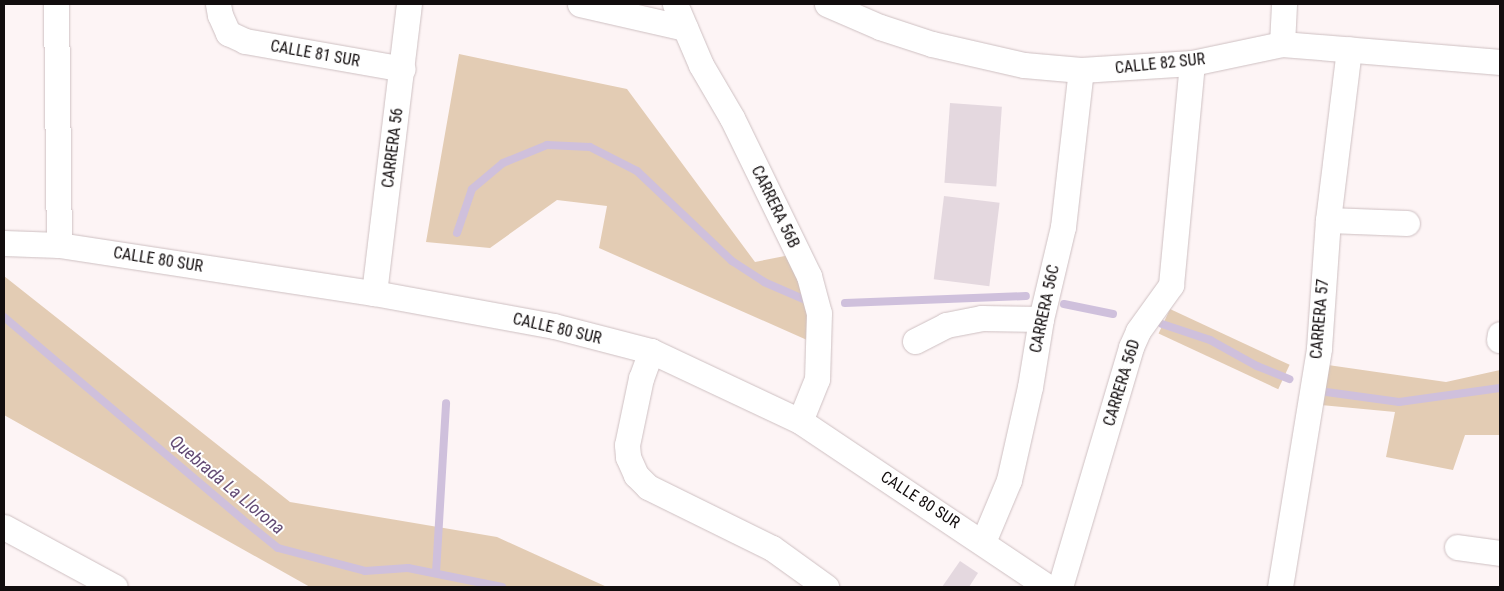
<!DOCTYPE html>
<html>
<head>
<meta charset="utf-8">
<style>
	body { margin:0 }
	#map { position:relative; width:1504px; height:591px; overflow:hidden; background:#fdf4f5; font-family:"Roboto Condensed",sans-serif }
	div>[style] { position:absolute }
	.green>* { inset:0; background:#e3ccb4; transform-origin:0 0 }
	.stream>* { height:8px; margin:-4px; padding:0 4px; transform-origin:4px; border-radius:4px; background:#cfc0dc }
	.building>* { inset:0; background:#e4d8df; transform-origin:0 0 }
	.roads { filter:drop-shadow(0 0 1px #cec0c2) drop-shadow(0 0 1px #cec0c2) }
	.minor>* { height:25px; margin:-12.5px; padding:0 12.5px; transform-origin:12.5px; border-radius:12.5px; background:#fff }
	span { translate:-50% -50%; white-space:nowrap; text-align:center; line-height:1.15; -webkit-text-stroke:4px #fff; paint-order:stroke }
	.street-label { font-size:16px; color:#120d0e }
	.water-label { font-size:18px; color:#644c75; font-style:italic }
	.frame { position:absolute; inset:0; border:5px solid #120d0e; pointer-events:none }
</style>
</head>
<body>
<div id="map">
	<div class="green">
		<div style="clip-path:polygon(459px 54px,627px 89px,755px 262px,795px 254px,816px 344px,599px 248px,607px 206px,557px 200px,490px 248px,426px 242px)"></div>
		<div style="clip-path:polygon(4px 276px,290px 502px,497px 537px,607px 587px,310px 587px,4px 415px)"></div>
		<div style="left:1170px;top:309px;width:132px;height:27px;rotate:25deg"></div>
		<div style="clip-path:polygon(1321px 364px,1446px 382px,1500px 370px,1500px 435px,1465px 435px,1453px 470px,1386px 457px,1395px 412px,1321px 405px)"></div>
	</div>
	<div class="stream">
		<div style="left:457px;top:233px;width:46px;rotate:-71.2deg"></div>
		<div style="left:472px;top:189px;width:40px;rotate:-40deg"></div>
		<div style="left:503px;top:163px;width:48px;rotate:-22.2deg"></div>
		<div style="left:547px;top:145px;width:43px;rotate:2.7deg"></div>
		<div style="left:590px;top:147px;width:53px;rotate:27.1deg"></div>
		<div style="left:637px;top:171px;width:131px;rotate:43.5deg"></div>
		<div style="left:732px;top:261px;width:38px;rotate:33deg"></div>
		<div style="left:764px;top:282px;width:48px;rotate:23.4deg"></div>
		<div style="left:845px;top:303px;width:181px;rotate:-2.2deg"></div>
		<div style="left:1064px;top:304px;width:50px;rotate:11.5deg"></div>
		<div style="left:4px;top:317px;width:312px;rotate:40.3deg"></div>
		<div style="left:242px;top:519px;width:46px;rotate:38.9deg"></div>
		<div style="left:278px;top:548px;width:90px;rotate:14.8deg"></div>
		<div style="left:365px;top:571px;width:43px;rotate:-4deg"></div>
		<div style="left:408px;top:568px;width:96px;rotate:11.4deg"></div>
		<div style="left:1162px;top:324px;width:51px;rotate:18.4deg"></div>
		<div style="left:1210px;top:340px;width:54px;rotate:29deg"></div>
		<div style="left:1257px;top:366px;width:35px;rotate:22deg"></div>
		<div style="left:1319px;top:391px;width:81px;rotate:7.8deg"></div>
		<div style="left:1399px;top:402px;width:102px;rotate:-7.9deg"></div>
		<div style="left:436px;top:573px;width:170px;rotate:-86.6deg"></div>
	</div>
	<div class="building">
		<div style="left:950px;top:103px;width:52px;height:80px;rotate:4deg"></div>
		<div style="left:944px;top:196px;width:56px;height:84px;rotate:7deg"></div>
		<div style="clip-path:polygon(960px 561px,978px 573px,969px 587px,942px 587px)"></div>
	</div>
	<div class="roads">
		<div class="minor">
			<div style="left:56px;top:4px;width:241px;rotate:89.3deg"></div>
			<div style="left:218px;top:4px;width:11px;rotate:80deg"></div>
			<div style="left:220px;top:15px;width:20px;rotate:66deg"></div>
			<div style="left:228px;top:33px;width:19px;rotate:25deg"></div>
			<div style="left:245px;top:41px;width:160px;rotate:10deg"></div>
			<div style="left:580px;top:4px;width:108px;rotate:12.9deg"></div>
			<div style="left:675px;top:4px;width:66px;rotate:66.9deg"></div>
			<div style="left:701px;top:65px;width:61px;rotate:59.7deg"></div>
			<div style="left:732px;top:118px;width:176px;rotate:64deg"></div>
			<div style="left:809px;top:276px;width:38px;rotate:75deg"></div>
			<div style="left:819px;top:313px;width:66px;rotate:91.7deg"></div>
			<div style="left:817px;top:379px;width:45px;rotate:112deg"></div>
			<div style="left:827px;top:4px;width:58px;rotate:23.5deg"></div>
			<div style="left:880px;top:27px;width:55px;rotate:18.1deg"></div>
			<div style="left:932px;top:44px;width:94px;rotate:12.9deg"></div>
			<div style="left:1024px;top:65px;width:57px;rotate:5deg"></div>
			<div style="left:1081px;top:70px;width:111px;rotate:-3.6deg"></div>
			<div style="left:1192px;top:63px;width:92px;rotate:-11.9deg"></div>
			<div style="left:1282px;top:44px;width:219px;rotate:4.7deg"></div>
			<div style="left:1282px;top:44px;width:40px;rotate:-87.1deg"></div>
			<div style="left:1328px;top:220px;width:79px;rotate:2.2deg"></div>
			<div style="left:4px;top:243px;width:55px;rotate:2.1deg"></div>
			<div style="left:59px;top:245px;width:319px;rotate:8.7deg"></div>
			<div style="left:374px;top:293px;width:183px;rotate:10.4deg"></div>
			<div style="left:554px;top:326px;width:100px;rotate:14.5deg"></div>
			<div style="left:651px;top:351px;width:165px;rotate:25.2deg"></div>
			<div style="left:800px;top:421px;width:298px;rotate:33.8deg"></div>
			<div style="left:374px;top:293px;width:291px;rotate:-83.1deg"></div>
			<div style="left:1499px;top:340px;width:6px;rotate:-81deg"></div>
			<div style="left:915px;top:341px;width:35px;rotate:-27deg"></div>
			<div style="left:946px;top:325px;width:36px;rotate:-11deg"></div>
			<div style="left:981px;top:318px;width:60px;rotate:1deg"></div>
			<div style="left:651px;top:351px;width:29px;rotate:110deg"></div>
			<div style="left:641px;top:378px;width:68px;rotate:101.8deg"></div>
			<div style="left:627px;top:445px;width:12px;rotate:85deg"></div>
			<div style="left:628px;top:457px;width:20px;rotate:66deg"></div>
			<div style="left:636px;top:475px;width:17px;rotate:45deg"></div>
			<div style="left:648px;top:487px;width:138px;rotate:26.2deg"></div>
			<div style="left:772px;top:548px;width:67px;rotate:35.8deg"></div>
			<div style="left:4px;top:527px;width:126px;rotate:28.4deg"></div>
			<div style="left:983px;top:542px;width:67px;rotate:-67.2deg"></div>
			<div style="left:1009px;top:480px;width:95px;rotate:-77.3deg"></div>
			<div style="left:1030px;top:387px;width:69px;rotate:-80.8deg"></div>
			<div style="left:1041px;top:319px;width:95px;rotate:-76.6deg"></div>
			<div style="left:1063px;top:227px;width:158px;rotate:-83.5deg"></div>
			<div style="left:1457px;top:547px;width:43px;rotate:7.9deg"></div>
			<div style="left:1060px;top:587px;width:250px;rotate:-73.5deg"></div>
			<div style="left:1131px;top:347px;width:17px;rotate:-66deg"></div>
			<div style="left:1138px;top:331px;width:57px;rotate:-54.3deg"></div>
			<div style="left:1171px;top:285px;width:223px;rotate:-84.6deg"></div>
			<div style="left:1280px;top:587px;width:242px;rotate:-80.7deg"></div>
			<div style="left:1319px;top:348px;width:128px;rotate:-86deg"></div>
			<div style="left:1328px;top:220px;width:172px;rotate:-83deg"></div>
		</div>
	</div>
	<div class="street-label">
		<span style="left:315px;top:54px;rotate:10deg">CALLE 81 SUR</span>
		<span style="left:1160px;top:64px;rotate:-6deg">CALLE 82 SUR</span>
		<span style="left:393px;top:148px;rotate:-83deg">CARRERA 56</span>
		<span style="left:775px;top:207px;rotate:64deg">CARRERA 56B</span>
		<span style="left:158px;top:260px;rotate:9deg">CALLE 80 SUR</span>
		<span style="left:1045px;top:309px;rotate:-78deg">CARRERA 56C</span>
		<span style="left:1320px;top:319px;rotate:-85deg">CARRERA 57</span>
		<span style="left:557px;top:329px;rotate:13deg">CALLE 80 SUR</span>
		<span style="left:1122px;top:383px;rotate:-73deg">CARRERA 56D</span>
		<span style="left:920px;top:500px;rotate:33deg">CALLE 80 SUR</span>
	</div>
	<div class="water-label">
		<span style="left:227px;top:485px;rotate:40deg">Quebrada La Llorona</span>
	</div>
	<div class="frame"></div>
</div>
</body>
</html>
